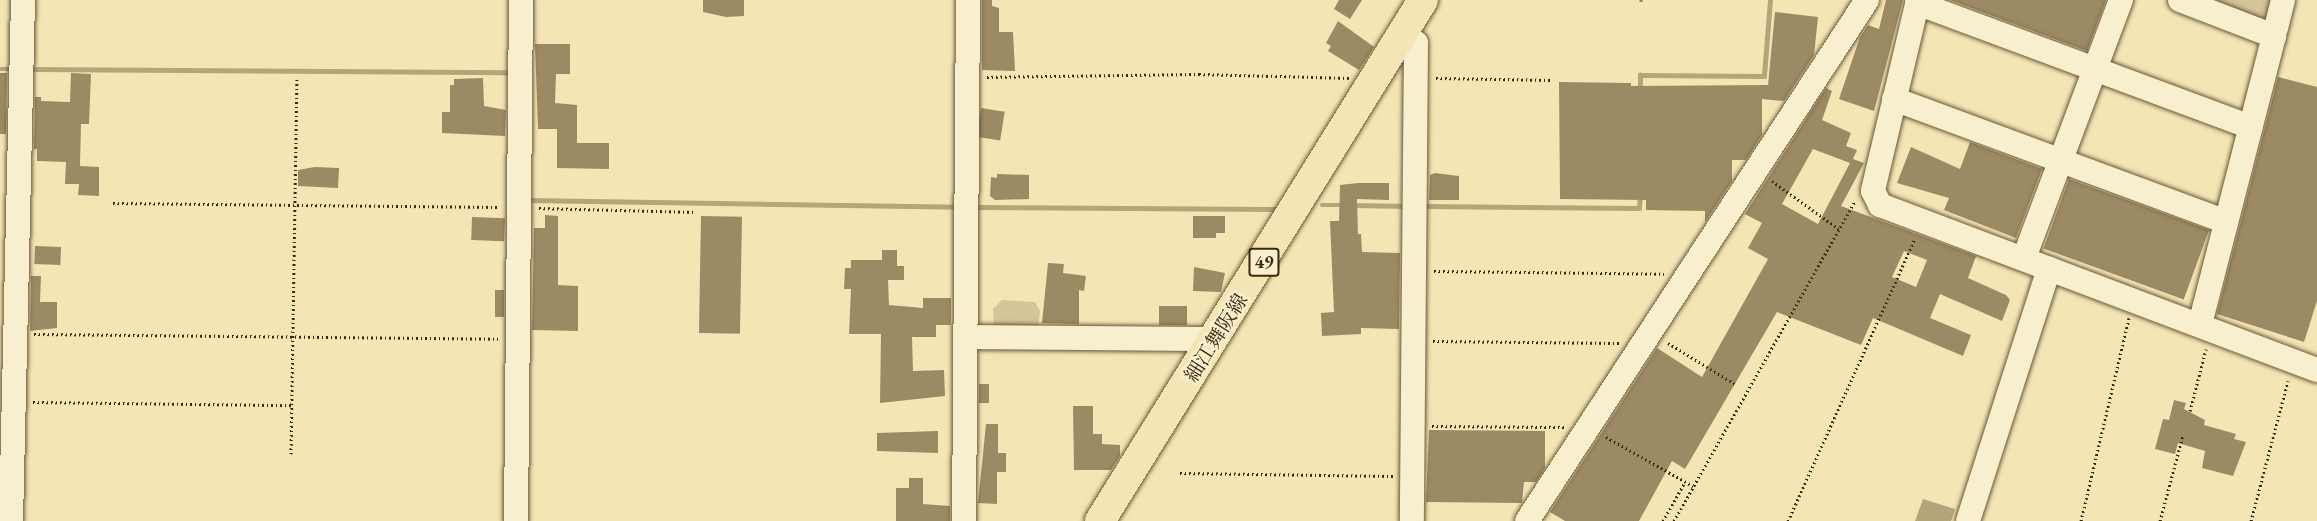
<!DOCTYPE html>
<html>
<head>
<meta charset="utf-8">
<style>
	body { margin:0 }
	#map { position:relative; width:2317px; height:521px; overflow:hidden; background:#f4e6b4; font-family:"EB Garamond","Noto Serif JP",serif }
	div>[style] { position:absolute }
	.green>* { inset:0; background:#d5c598 }
	.water>* { inset:0; background:#b5a57b }
	.stream>* { height:4.5px; margin:-2.25px; padding:0 2.25px; transform-origin:2.25px; border-radius:2.25px; background:#b5a57b }
	.building>* { inset:0; background:#9c8a64; transform-origin:0 0 }
	.path>* { height:3px; margin-top:-1.5px; transform-origin:0; background:repeating-linear-gradient(90deg,#3c260d 0 1.5px,transparent 0 4.5px) }
	.roads { filter:drop-shadow(0 0 2px #6a5637) drop-shadow(0 0 2px #6a5637) }
	.minor>* { height:24px; margin:-12px; padding:0 12px; transform-origin:12px; border-radius:12px; background:#f8efce }
	.major>* { height:30px; margin:-15px; padding:0 15px; transform-origin:15px; border-radius:15px; background:#f4e6b4 }
	span { translate:-50% -50%; white-space:nowrap; text-align:center; line-height:1.15; -webkit-text-stroke:5px #f8efce; paint-order:stroke }
	.shield-label span { padding:2px 4px; background:#f8efce; border:2px solid; border-radius:4px; -webkit-text-stroke-width:0 }
	.shield-label { font-size:18px; color:#3c260d; font-weight:700 }
	.street-label { font-size:20px; color:#3c260d }
</style>
</head>
<body>
<div id="map">
	<div class="green">
		<div style="clip-path:polygon(2193px 0,2288px 0,2280px 33px)"></div>
		<div style="clip-path:polygon(1002px 300px,1035px 302px,1040px 311px,1038px 328px,994px 328px,993px 309px)"></div>
	</div>
	<div class="water">
		<div style="clip-path:polygon(1923px 499px,1955px 509px,1951px 521px,1915px 521px)"></div>
	</div>
	<div class="stream">
		<div style="left:0;top:69px;width:15px"></div>
		<div style="left:30px;top:69px;width:483px;rotate:0.4deg"></div>
		<div style="left:1640px;top:90px;width:15px;rotate:-90deg"></div>
		<div style="left:1640px;top:75px;width:124px;rotate:0.5deg"></div>
		<div style="left:1764px;top:76px;width:76px;rotate:-85.5deg"></div>
		<div style="left:528px;top:200px;width:431px;rotate:0.9deg"></div>
		<div style="left:1322px;top:205px;width:22px"></div>
		<div style="left:1352px;top:205px;width:55px;rotate:1deg"></div>
		<div style="left:1422px;top:206px;width:217px;rotate:0.5deg"></div>
		<div style="left:1639px;top:208px;width:13px;rotate:-86deg"></div>
		<div style="left:973px;top:207px;width:303px;rotate:0.4deg"></div>
	</div>
	<div class="building">
		<div style="clip-path:polygon(703px 0,744px 0,744px 16px,726px 17px,703px 12px)"></div>
		<div style="clip-path:polygon(982px 0,992px 0,992px 6px,999px 8px,999px 32px,1013px 32px,1015px 71px,982px 70px)"></div>
		<div style="clip-path:polygon(1339px 0,1362px 0,1350px 19px,1334px 9px)"></div>
		<div style="clip-path:polygon(1886px 0,1903px 0,1874px 111px,1839px 99px,1860px 37px,1868px 25px,1879px 29px)"></div>
		<div style="clip-path:polygon(1950px 0,2106px 0,2087px 51px)"></div>
		<div style="clip-path:polygon(1775px 12px,1818px 17px,1814px 55px,1784px 101px,1762px 99px,1762px 135px,1746px 160px,1732px 160px,1732px 181px,1705px 222px,1705px 211px,1646px 210px,1646px 200px,1560px 199px,1559px 82px,1631px 83px,1631px 86px,1768px 85px)"></div>
		<div style="clip-path:polygon(1338px 21px,1374px 47px,1359px 70px,1328px 51px,1331px 46px,1326px 43px)"></div>
		<div style="clip-path:polygon(535px 44px,570px 44px,570px 74px,556px 74px,555px 103px,577px 105px,577px 143px,609px 143px,609px 169px,557px 168px,557px 129px,538px 129px)"></div>
		<div style="clip-path:polygon(0 73px,7px 73px,6px 134px,0 134px)"></div>
		<div style="clip-path:polygon(71px 73px,91px 74px,89px 124px,81px 124px,80px 166px,99px 167px,99px 196px,78px 195px,79px 184px,65px 184px,66px 162px,37px 161px,37px 149px,34px 149px,35px 97px,41px 97px,41px 101px,70px 102px)"></div>
		<div style="clip-path:polygon(2278px 77px,2317px 87px,2317px 301px,2304px 342px,2217px 314px)"></div>
		<div style="clip-path:polygon(483px 78px,484px 106px,506px 110px,505px 136px,442px 133px,442px 112px,450px 112px,450px 85px,454px 85px,454px 79px)"></div>
		<div style="clip-path:polygon(evenodd,1826px 88px,1832px 91px,1822px 120px,1851px 133px,1846px 146px,1857px 150px,1853px 159px,1864px 163px,1841px 206px,1976px 256px,1968px 278px,2006px 295px,2010px 300px,2002px 321px,1940px 294px,1930px 318px,1971px 335px,1963px 356px,1873px 318px,1861px 345px,1777px 312px,1685px 469px,1672px 461px,1639px 521px,1565px 521px,1550px 512px,1657px 348px,1702px 377px,1768px 259px,1748px 248px,1762px 223px,1745px 214px,1826px 88px,1813px 149px,1850px 163px,1818px 224px,1782px 204px,1813px 149px,1826px 88px,1904px 251px,1927px 260px,1916px 287px,1892px 277px,1904px 251px)"></div>
		<div style="left:981px;top:108px;width:24px;height:29px;rotate:9deg"></div>
		<div style="clip-path:polygon(1970px 142px,2042px 169px,2016px 238px,1944px 210px,1949px 198px,1897px 183px,1911px 147px,1960px 169px)"></div>
		<div style="clip-path:polygon(315px 167px,339px 168px,338px 188px,298px 186px,298px 170px)"></div>
		<div style="clip-path:polygon(1435px 173px,1459px 176px,1459px 200px,1429px 200px,1430px 175px)"></div>
		<div style="clip-path:polygon(997px 174px,1029px 175px,1029px 199px,995px 200px,990px 196px,991px 177px,997px 178px)"></div>
		<div style="left:2069px;top:179px;width:149px;height:74px;rotate:20deg"></div>
		<div style="clip-path:polygon(1358px 183px,1389px 183px,1389px 200px,1357px 199px,1358px 234px,1361px 234px,1362px 252px,1400px 253px,1399px 329px,1361px 328px,1361px 334px,1322px 336px,1321px 313px,1334px 312px,1330px 221px,1339px 221px,1340px 185px)"></div>
		<div style="clip-path:polygon(545px 215px,558px 216px,558px 285px,578px 286px,578px 331px,532px 330px,534px 228px,545px 228px)"></div>
		<div style="left:701px;top:216px;width:41px;height:117px;rotate:1deg"></div>
		<div style="clip-path:polygon(1193px 216px,1225px 216px,1225px 233px,1216px 233px,1216px 238px,1193px 238px)"></div>
		<div style="left:472px;top:217px;width:33px;height:23px;rotate:2deg"></div>
		<div style="left:35px;top:246px;width:26px;height:18px;rotate:2deg"></div>
		<div style="clip-path:polygon(882px 250px,897px 250px,897px 266px,904px 266px,904px 280px,888px 280px,889px 305px,923px 308px,923px 298px,951px 298px,951px 325px,936px 325px,936px 337px,912px 337px,913px 371px,944px 370px,945px 396px,880px 403px,881px 334px,849px 334px,851px 289px,844px 289px,845px 268px,851px 268px,851px 260px,882px 260px)"></div>
		<div style="clip-path:polygon(1048px 263px,1064px 264px,1063px 273px,1086px 276px,1084px 291px,1079px 290px,1079px 324px,1042px 323px)"></div>
		<div style="clip-path:polygon(1194px 267px,1225px 273px,1221px 292px,1193px 291px)"></div>
		<div style="clip-path:polygon(31px 276px,41px 276px,40px 302px,57px 302px,57px 328px,30px 331px)"></div>
		<div style="left:495px;top:290px;width:9px;height:27px"></div>
		<div style="left:1187px;top:306px;width:19px;height:28px;rotate:90deg"></div>
		<div style="left:979px;top:384px;width:10px;height:19px"></div>
		<div style="clip-path:polygon(2174px 400px,2186px 403px,2184px 409px,2205px 420px,2204px 425px,2236px 434px,2234px 439px,2246px 442px,2233px 476px,2202px 468px,2205px 451px,2178px 443px,2175px 454px,2155px 449px,2163px 419px,2169px 420px)"></div>
		<div style="clip-path:polygon(1073px 406px,1093px 406px,1093px 434px,1102px 434px,1102px 444px,1120px 445px,1120px 456px,1111px 470px,1074px 470px)"></div>
		<div style="clip-path:polygon(986px 424px,998px 424px,998px 453px,1006px 453px,1006px 472px,997px 472px,997px 504px,978px 503px)"></div>
		<div style="clip-path:polygon(1429px 430px,1545px 431px,1545px 468px,1536px 482px,1524px 482px,1522px 503px,1426px 502px)"></div>
		<div style="clip-path:polygon(938px 431px,938px 453px,877px 451px,877px 433px)"></div>
		<div style="clip-path:polygon(909px 478px,923px 478px,923px 504px,950px 506px,950px 521px,896px 521px,896px 488px,909px 488px)"></div>
	</div>
	<div class="path">
		<div style="left:1641px;top:1px;width:1px;rotate:-90deg"></div>
		<div style="left:987px;top:77px;width:212px;rotate:-0.8deg"></div>
		<div style="left:1199px;top:74px;width:150px;rotate:1.5deg"></div>
		<div style="left:1436px;top:78px;width:115px;rotate:1deg"></div>
		<div style="left:1772px;top:181px;width:82px;rotate:35.6deg"></div>
		<div style="left:113px;top:203px;width:387px;rotate:0.6deg"></div>
		<div style="left:539px;top:208px;width:157px;rotate:1.5deg"></div>
		<div style="left:1434px;top:271px;width:230px;rotate:0.7deg"></div>
		<div style="left:34px;top:334px;width:464px;rotate:0.6deg"></div>
		<div style="left:1433px;top:341px;width:186px;rotate:0.6deg"></div>
		<div style="left:1668px;top:343px;width:79px;rotate:31.5deg"></div>
		<div style="left:33px;top:402px;width:259px;rotate:0.7deg"></div>
		<div style="left:2190px;top:411px;width:64px;rotate:-75.5deg"></div>
		<div style="left:1432px;top:426px;width:132px;rotate:0.4deg"></div>
		<div style="left:1606px;top:437px;width:100px;rotate:29.4deg"></div>
		<div style="left:291px;top:454px;width:377px;rotate:-89.1deg"></div>
		<div style="left:1180px;top:473px;width:213px;rotate:0.8deg"></div>
		<div style="left:1663px;top:521px;width:45px;rotate:-60.6deg"></div>
		<div style="left:1674px;top:521px;width:368px;rotate:-60.5deg"></div>
		<div style="left:1788px;top:521px;width:309px;rotate:-65.8deg"></div>
		<div style="left:2081px;top:521px;width:209px;rotate:-76.7deg"></div>
		<div style="left:2160px;top:521px;width:89px;rotate:-75deg"></div>
		<div style="left:2251px;top:521px;width:145px;rotate:-75.2deg"></div>
	</div>
	<div class="roads">
		<div class="minor">
			<div style="left:1918px;top:0;width:196px;rotate:103.3deg"></div>
			<div style="left:1873px;top:191px;width:16px;rotate:63deg"></div>
			<div style="left:1880px;top:205px;width:467px;rotate:20.7deg"></div>
			<div style="left:2180px;top:0;width:101px;rotate:21deg"></div>
			<div style="left:2274px;top:36px;width:289px;rotate:104.4deg"></div>
			<div style="left:1917px;top:3px;width:356px;rotate:20.4deg"></div>
			<div style="left:2276px;top:28px;width:29px;rotate:-76deg"></div>
			<div style="left:1402px;top:35px;width:16px;rotate:30deg"></div>
			<div style="left:1416px;top:43px;width:478px;rotate:90.5deg"></div>
			<div style="left:1894px;top:99px;width:354px;rotate:20.3deg"></div>
			<div style="left:2027px;top:250px;width:267px;rotate:-69.4deg"></div>
			<div style="left:965px;top:337px;width:238px;rotate:0.5deg"></div>
			<div style="left:1203px;top:339px;width:11px;rotate:34deg"></div>
			<div style="left:11px;top:521px;width:521px;rotate:-88.68deg"></div>
			<div style="left:516px;top:521px;width:521px;rotate:-89.45deg"></div>
			<div style="left:964px;top:521px;width:521px;rotate:-89.56deg"></div>
			<div style="left:1527px;top:521px;width:622px;rotate:-56.87deg"></div>
			<div style="left:1968px;top:521px;width:265px;rotate:-72.2deg"></div>
		</div>
		<div class="major">
			<div style="left:1100px;top:521px;width:613px;rotate:-58.2deg"></div>
		</div>
	</div>
	<div class="shield-label">
		<span style="left:1264px;top:262px">49</span>
	</div>
	<div class="street-label">
		<span style="left:1216px;top:338px;rotate:-58deg">細江舞阪線</span>
	</div>
</div>
</body>
</html>
